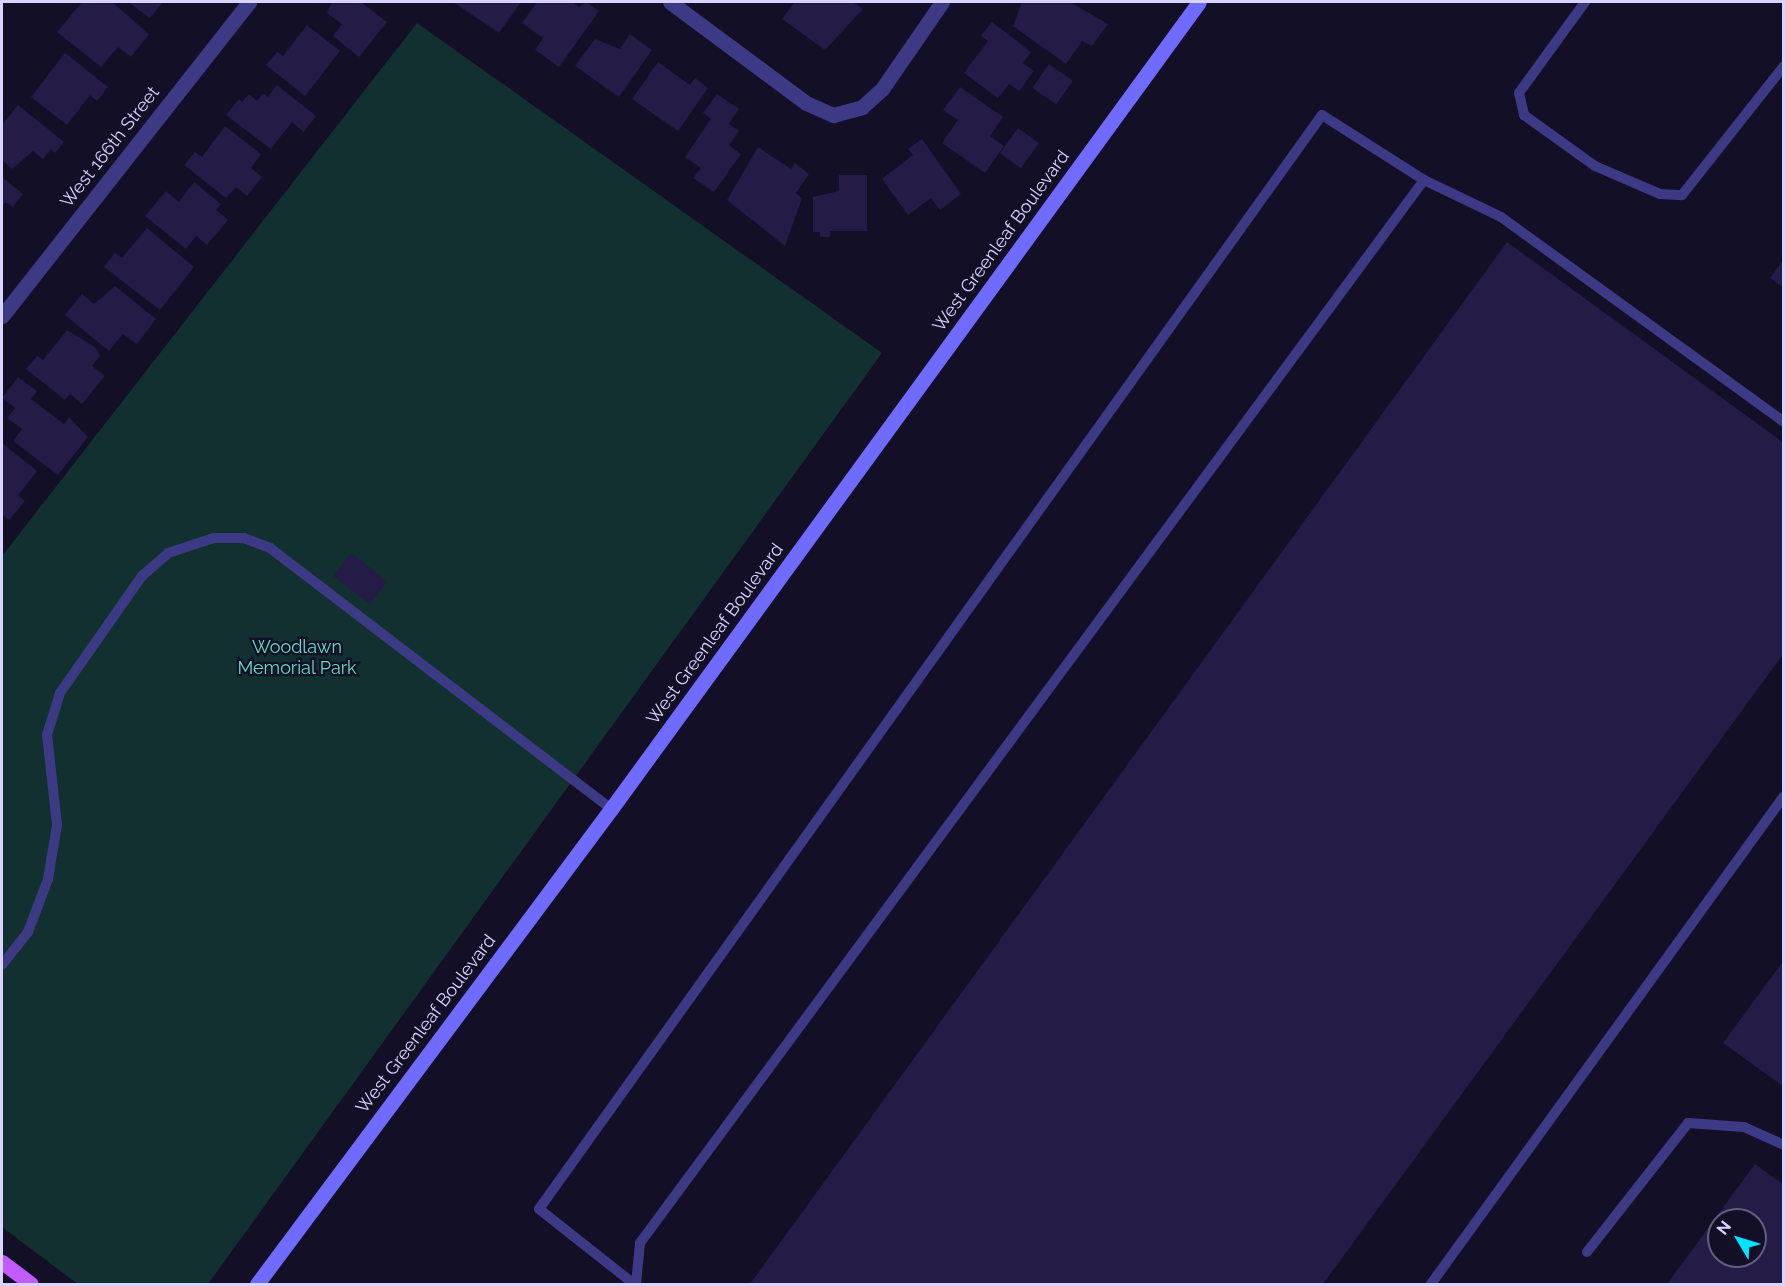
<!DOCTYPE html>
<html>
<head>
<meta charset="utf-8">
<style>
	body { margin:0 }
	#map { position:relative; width:1785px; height:1286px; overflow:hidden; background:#130f26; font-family:Raleway,sans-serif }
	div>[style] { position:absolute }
	.green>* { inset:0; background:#12302f }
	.building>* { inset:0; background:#241b47; transform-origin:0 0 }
	.lane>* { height:10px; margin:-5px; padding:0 5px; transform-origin:5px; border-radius:5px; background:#3d3a85 }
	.street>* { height:15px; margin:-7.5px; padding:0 7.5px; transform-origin:7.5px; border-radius:7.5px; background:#3d3a85 }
	.secondary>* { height:15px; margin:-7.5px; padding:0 7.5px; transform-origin:7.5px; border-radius:7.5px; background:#6f6bff }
	.primary>* { height:15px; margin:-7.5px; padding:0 7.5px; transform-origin:7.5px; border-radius:7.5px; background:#c25bff }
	span { translate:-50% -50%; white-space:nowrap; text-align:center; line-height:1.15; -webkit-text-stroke:4.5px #130f26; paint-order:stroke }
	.street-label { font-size:18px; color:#d9d4ff }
	.park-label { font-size:18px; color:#5fe0c0 }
	.frame { position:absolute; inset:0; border:3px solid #d9d4ff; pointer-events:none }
	.north { position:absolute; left:1707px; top:1208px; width:60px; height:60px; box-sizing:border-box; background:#130f26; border:2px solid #625e7d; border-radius:50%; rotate:308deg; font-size:16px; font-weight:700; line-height:24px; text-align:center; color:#d9d4ff }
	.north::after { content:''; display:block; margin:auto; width:21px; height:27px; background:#00e5ff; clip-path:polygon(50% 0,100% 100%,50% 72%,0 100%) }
</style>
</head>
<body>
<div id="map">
	<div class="green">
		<div style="clip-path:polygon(417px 23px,882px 353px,208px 1284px,78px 1284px,2px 1227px,2px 556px)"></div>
	</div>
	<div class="building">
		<div style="clip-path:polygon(82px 2px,112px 2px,149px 34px,131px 57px,118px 47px,101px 67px,57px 32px)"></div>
		<div style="clip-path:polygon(128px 2px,163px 2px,150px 18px)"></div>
		<div style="clip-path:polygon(332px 2px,361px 2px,387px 22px,359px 57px,333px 36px,342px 24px,327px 13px)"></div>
		<div style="clip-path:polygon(453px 2px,521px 2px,499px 33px)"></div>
		<div style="clip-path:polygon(537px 2px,572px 2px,579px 7px,586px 2px,599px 11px,559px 67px,535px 50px,543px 38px,522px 23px)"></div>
		<div style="clip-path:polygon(795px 2px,853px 2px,863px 9px,825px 50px,782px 19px)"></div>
		<div style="clip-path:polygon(1022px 2px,1070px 2px,1108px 24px,1092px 46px,1082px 41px,1066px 64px,1013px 26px)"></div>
		<div style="clip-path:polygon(992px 22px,1031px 52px,1023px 63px,1034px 71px,1019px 91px,1009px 84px,998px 98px,964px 73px,988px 41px,981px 36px)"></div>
		<div style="clip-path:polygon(307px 25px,340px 51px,305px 96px,266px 65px,277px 52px,283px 56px)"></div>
		<div style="clip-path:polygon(630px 34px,652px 50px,619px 97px,575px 66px,595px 39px,620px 49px)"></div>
		<div style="clip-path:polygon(65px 53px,108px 87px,97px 101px,90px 95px,67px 125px,31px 97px)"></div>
		<div style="clip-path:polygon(658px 62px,690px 85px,695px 78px,708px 88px,678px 131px,632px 99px)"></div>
		<div style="left:1049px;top:64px;width:29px;height:29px;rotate:35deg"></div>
		<div style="clip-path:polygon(277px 85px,316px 116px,304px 132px,292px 122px,271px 149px,226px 115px,239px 99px,242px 102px,249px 94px,257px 101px,263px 93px,268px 97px)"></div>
		<div style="clip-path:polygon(960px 87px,1003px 117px,990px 136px,1004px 146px,985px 173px,942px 143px,958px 120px,943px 110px)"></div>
		<div style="clip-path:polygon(717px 94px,739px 109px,729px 124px,739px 131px,729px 145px,741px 154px,714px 192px,693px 178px,701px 168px,685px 157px,711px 119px,703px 113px)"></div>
		<div style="clip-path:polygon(18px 105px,64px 142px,55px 153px,51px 149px,43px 159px,33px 151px,12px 169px,2px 160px,2px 125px)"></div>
		<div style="clip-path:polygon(225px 126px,261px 154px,251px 168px,262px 177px,247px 196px,236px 187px,226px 198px,184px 165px,195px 152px,202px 157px)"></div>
		<div style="left:1018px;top:128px;width:26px;height:31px;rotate:36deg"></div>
		<div style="clip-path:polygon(922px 139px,961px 194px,940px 210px,931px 198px,908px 215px,882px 179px,913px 155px,908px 149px)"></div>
		<div style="clip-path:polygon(758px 147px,791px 169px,795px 163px,809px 174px,796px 193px,802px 198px,785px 246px,727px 200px)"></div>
		<div style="clip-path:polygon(839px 175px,867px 175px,867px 231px,830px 231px,830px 237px,820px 237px,820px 232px,813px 232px,813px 197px,839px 191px)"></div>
		<div style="clip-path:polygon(2px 177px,23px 194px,13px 207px,5px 202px,2px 207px)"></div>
		<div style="clip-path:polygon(194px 182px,221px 204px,216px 210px,228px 220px,207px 245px,196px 236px,186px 249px,145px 216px,166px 191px,179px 202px)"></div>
		<div style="clip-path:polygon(147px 228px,194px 267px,160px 310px,104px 267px,115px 253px,122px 258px)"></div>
		<div style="clip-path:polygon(1507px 242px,1784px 443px,1784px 653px,1323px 1284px,750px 1284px)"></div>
		<div style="clip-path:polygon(1784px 259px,1784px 288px,1770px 278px)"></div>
		<div style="clip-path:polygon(115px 286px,156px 319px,137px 344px,123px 334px,109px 351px,65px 315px,82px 294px,94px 304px)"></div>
		<div style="clip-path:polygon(67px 330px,95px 347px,100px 356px,92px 366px,105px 376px,82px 404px,70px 394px,65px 400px,26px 369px,37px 356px,43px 360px)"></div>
		<div style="clip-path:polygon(18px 377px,37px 391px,31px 399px,64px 424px,69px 417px,88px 437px,58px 475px,13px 441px,22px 429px,7px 418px,15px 408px,2px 398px)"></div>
		<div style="clip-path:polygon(2px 443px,37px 471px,18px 495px,25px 501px,9px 520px,2px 514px)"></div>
		<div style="left:351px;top:553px;width:46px;height:29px;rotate:38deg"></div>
		<div style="clip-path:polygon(1784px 960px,1784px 1087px,1723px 1043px)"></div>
		<div style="clip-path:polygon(evenodd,1755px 1164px,1784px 1185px,1784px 1284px,1667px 1284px,1755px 1164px,1719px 1220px,1755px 1220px,1755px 1256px,1719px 1256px,1719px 1220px)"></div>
	</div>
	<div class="lane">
		<div style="left:1585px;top:2px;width:112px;rotate:126deg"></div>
		<div style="left:1519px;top:93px;width:23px;rotate:77deg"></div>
		<div style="left:1524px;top:115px;width:87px;rotate:35.7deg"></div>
		<div style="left:1595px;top:166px;width:71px;rotate:23.3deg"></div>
		<div style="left:1660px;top:194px;width:22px;rotate:3deg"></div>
		<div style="left:1682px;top:195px;width:164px;rotate:-51.7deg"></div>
		<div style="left:2px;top:965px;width:42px;rotate:-51.8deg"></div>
		<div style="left:28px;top:932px;width:57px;rotate:-69.3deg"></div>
		<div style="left:48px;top:879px;width:55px;rotate:-80.5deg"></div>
		<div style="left:57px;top:825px;width:91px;rotate:-96.3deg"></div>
		<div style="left:47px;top:735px;width:44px;rotate:-72.8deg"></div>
		<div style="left:60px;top:693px;width:143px;rotate:-55deg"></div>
		<div style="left:142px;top:576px;width:35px;rotate:-41deg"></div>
		<div style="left:168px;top:553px;width:48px;rotate:-18.1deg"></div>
		<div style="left:214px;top:538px;width:30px"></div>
		<div style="left:244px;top:538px;width:28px;rotate:21deg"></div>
		<div style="left:270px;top:548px;width:429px;rotate:37.4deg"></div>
		<div style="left:1587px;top:1252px;width:164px;rotate:-51.9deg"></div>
		<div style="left:1688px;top:1123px;width:56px;rotate:4.1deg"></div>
		<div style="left:1744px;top:1127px;width:44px;rotate:24.2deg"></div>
		<div style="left:634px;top:1284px;width:121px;rotate:-141.7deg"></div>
		<div style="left:539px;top:1209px;width:1345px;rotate:-54.41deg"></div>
		<div style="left:1322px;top:115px;width:121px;rotate:32.5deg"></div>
		<div style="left:636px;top:1284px;width:41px;rotate:-84.4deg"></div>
		<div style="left:640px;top:1243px;width:1321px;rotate:-53.59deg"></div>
		<div style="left:1424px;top:180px;width:85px;rotate:25.7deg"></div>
		<div style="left:1501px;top:217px;width:349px;rotate:35.9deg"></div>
		<div style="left:1431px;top:1284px;width:602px;rotate:-54.12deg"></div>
	</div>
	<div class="street">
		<div style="left:670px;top:2px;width:169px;rotate:36.6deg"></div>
		<div style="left:806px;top:103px;width:30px;rotate:24deg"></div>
		<div style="left:833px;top:115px;width:30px;rotate:-15deg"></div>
		<div style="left:862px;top:107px;width:27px;rotate:-42deg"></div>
		<div style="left:882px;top:89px;width:106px;rotate:-55.4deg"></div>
		<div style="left:2px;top:316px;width:400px;rotate:-51.8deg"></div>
	</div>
	<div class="secondary">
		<div style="left:257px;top:1284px;width:592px;rotate:-53.3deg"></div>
		<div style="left:611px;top:809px;width:998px;rotate:-53.92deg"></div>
	</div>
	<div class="primary">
		<div style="left:2px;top:1262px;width:36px;rotate:37deg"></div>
	</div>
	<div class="street-label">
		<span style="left:110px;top:147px;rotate:-52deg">West 166th Street</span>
		<span style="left:1001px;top:241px;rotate:-54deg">West Greenleaf Boulevard</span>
		<span style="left:715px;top:634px;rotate:-54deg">West Greenleaf Boulevard</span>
		<span style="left:426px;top:1024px;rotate:-53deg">West Greenleaf Boulevard</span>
	</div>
	<div class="park-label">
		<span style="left:297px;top:658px">Woodlawn<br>Memorial Park</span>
	</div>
	<div class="frame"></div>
	<div class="north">N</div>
</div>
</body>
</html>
